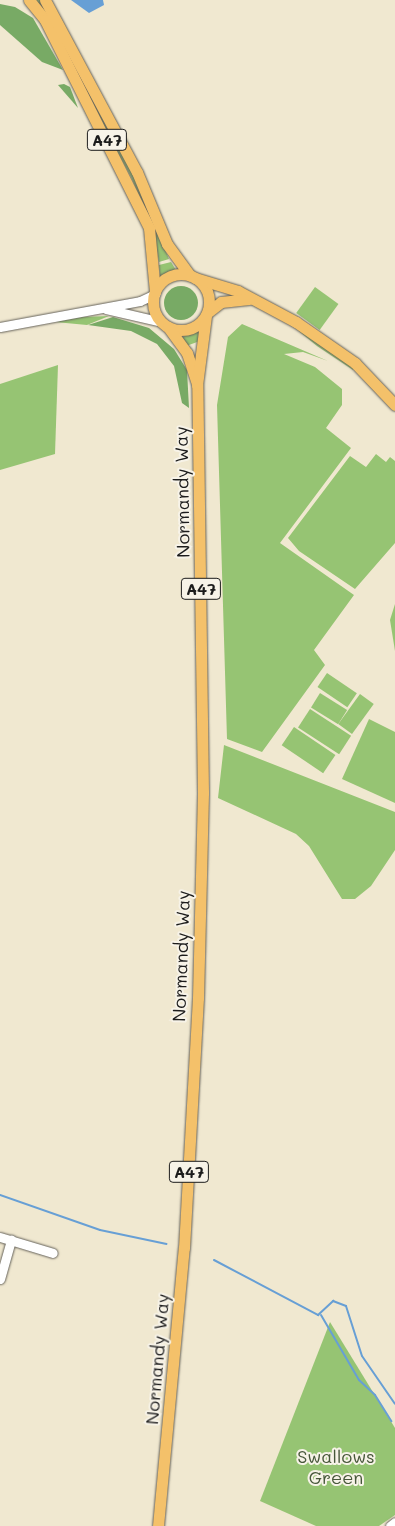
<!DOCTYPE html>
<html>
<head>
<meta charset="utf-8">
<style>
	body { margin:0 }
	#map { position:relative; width:395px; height:1526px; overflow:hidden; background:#f0e8d0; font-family:Mali,sans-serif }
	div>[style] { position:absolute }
	.green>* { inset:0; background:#96c473; transform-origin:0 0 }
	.forest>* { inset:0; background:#78aa65 }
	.round { border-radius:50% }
	.water>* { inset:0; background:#679fd5 }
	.stream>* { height:2px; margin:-1px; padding:0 1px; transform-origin:1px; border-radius:1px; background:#679fd5 }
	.roads { filter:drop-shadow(0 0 1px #66635b) drop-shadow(0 0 1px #66635b) }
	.minor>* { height:9px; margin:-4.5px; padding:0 4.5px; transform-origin:4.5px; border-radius:4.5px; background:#fff }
	.major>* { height:11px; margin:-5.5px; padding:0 5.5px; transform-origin:5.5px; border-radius:5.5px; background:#f4c16a }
	.major>.ring { margin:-5.5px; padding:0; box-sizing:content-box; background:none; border:11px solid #f4c16a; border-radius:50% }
	span { translate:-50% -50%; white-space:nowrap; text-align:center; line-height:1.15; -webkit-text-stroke:4px #f7f3e8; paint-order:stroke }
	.shield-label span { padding:1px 4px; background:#f7f3e8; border:1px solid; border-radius:4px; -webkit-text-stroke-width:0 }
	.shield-label { font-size:16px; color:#1c1c1c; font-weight:700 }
	.street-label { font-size:18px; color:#1c1c1c }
	.park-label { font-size:18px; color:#47573a }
</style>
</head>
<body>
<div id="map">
	<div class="green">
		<div style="clip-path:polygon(36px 0,41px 0,126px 158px,169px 259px,159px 262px,152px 224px,131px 177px)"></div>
		<div style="clip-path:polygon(171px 262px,176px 270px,160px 276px,159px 265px)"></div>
		<div style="left:315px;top:287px;width:29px;height:32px;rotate:36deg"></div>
		<div style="clip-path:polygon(109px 316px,87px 325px,55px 322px,82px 317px)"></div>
		<div style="clip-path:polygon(242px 324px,328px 361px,303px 352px,284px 354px,315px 367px,342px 389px,342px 405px,326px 428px,351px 448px,280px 543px,354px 595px,314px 650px,325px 665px,262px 752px,227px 739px,217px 405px,228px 337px)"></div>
		<div style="clip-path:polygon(295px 328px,353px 367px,353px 370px,317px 346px)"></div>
		<div style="clip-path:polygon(201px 330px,200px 341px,186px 346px,182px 337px)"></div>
		<div style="clip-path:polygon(58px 365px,55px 454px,0 470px,0 384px)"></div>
		<div style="clip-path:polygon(376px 454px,386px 462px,390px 457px,395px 461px,395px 543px,355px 589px,299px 551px,288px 538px,350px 456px,366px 467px)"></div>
		<div style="clip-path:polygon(395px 604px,395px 651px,390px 620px)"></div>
		<div style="left:327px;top:673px;width:36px;height:17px;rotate:34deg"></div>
		<div style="left:320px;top:693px;width:32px;height:17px;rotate:32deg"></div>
		<div style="left:360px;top:694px;width:17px;height:37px;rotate:36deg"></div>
		<div style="left:310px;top:709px;width:49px;height:22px;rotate:33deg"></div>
		<div style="clip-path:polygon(369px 719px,395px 732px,395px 803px,342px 779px)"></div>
		<div style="left:294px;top:727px;width:50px;height:22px;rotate:34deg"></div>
		<div style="clip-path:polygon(224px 745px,395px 812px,395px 850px,371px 886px,355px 899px,342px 899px,309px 846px,296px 834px,218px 798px)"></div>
		<div style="clip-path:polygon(330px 1322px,395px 1428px,395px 1515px,379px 1526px,316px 1526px,260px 1501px)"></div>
	</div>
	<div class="forest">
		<div style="clip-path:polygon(0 4px,15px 7px,33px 18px,63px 70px,42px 62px,0 25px)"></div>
		<div style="clip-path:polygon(64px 84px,70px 87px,78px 108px,58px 85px)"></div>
		<div class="round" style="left:164px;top:286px;width:34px;height:34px"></div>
		<div style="clip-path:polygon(113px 317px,149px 328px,174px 349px,187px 370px,189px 408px,182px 403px,174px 366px,157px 344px,131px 331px,88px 325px)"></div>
	</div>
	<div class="water">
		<div style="clip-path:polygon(71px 0,103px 0,104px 5px,89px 13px)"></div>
	</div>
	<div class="stream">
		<div style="left:0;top:1195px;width:106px;rotate:19.3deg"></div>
		<div style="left:100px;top:1230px;width:68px;rotate:11.8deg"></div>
		<div style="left:214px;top:1260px;width:118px;rotate:27.9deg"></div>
		<div style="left:318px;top:1315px;width:21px;rotate:-43deg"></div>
		<div style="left:333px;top:1301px;width:14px;rotate:21deg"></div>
		<div style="left:346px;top:1306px;width:52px;rotate:72.3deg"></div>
		<div style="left:362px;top:1356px;width:58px;rotate:55.5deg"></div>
		<div style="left:321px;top:1315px;width:75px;rotate:59.7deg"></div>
		<div style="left:359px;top:1380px;width:22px;rotate:43deg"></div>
		<div style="left:375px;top:1395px;width:31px;rotate:58deg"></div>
	</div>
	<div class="roads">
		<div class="minor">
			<div style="left:106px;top:309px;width:57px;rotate:13.1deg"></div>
			<div style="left:0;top:327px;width:142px;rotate:-10.5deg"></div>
			<div style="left:140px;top:301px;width:17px;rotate:-25deg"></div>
			<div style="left:0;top:1237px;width:55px;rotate:16.8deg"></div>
			<div style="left:0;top:1279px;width:41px;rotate:-74.2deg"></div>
			<div style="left:390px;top:1526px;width:6px;rotate:-39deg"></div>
		</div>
		<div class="major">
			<div style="left:29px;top:0;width:26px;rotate:51deg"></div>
			<div style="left:45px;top:20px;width:233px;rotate:63.4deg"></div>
			<div style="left:149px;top:228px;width:64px;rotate:84.6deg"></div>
			<div style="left:45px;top:0;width:195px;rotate:61.9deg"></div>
			<div style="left:137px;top:172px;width:78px;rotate:67.4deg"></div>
			<div style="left:167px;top:244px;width:39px;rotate:54deg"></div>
			<div class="ring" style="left:153px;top:274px;width:45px;height:45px"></div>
			<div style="left:195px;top:278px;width:45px;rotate:16.8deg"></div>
			<div style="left:238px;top:291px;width:66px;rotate:28.1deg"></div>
			<div style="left:296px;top:322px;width:72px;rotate:34.8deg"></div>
			<div style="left:355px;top:363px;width:58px;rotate:46.4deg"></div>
			<div style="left:207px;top:313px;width:18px;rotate:-38deg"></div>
			<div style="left:221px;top:302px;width:28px;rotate:-6deg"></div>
			<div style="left:168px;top:327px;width:32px;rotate:54deg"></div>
			<div style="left:187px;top:353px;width:33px;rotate:72deg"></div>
			<div style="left:158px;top:1526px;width:279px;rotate:-84.7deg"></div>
			<div style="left:184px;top:1248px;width:250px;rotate:-86.8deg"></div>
			<div style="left:198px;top:998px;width:206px;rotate:-88.6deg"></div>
			<div style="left:203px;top:792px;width:407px;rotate:-90.8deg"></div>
			<div style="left:197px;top:385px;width:70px;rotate:-82.6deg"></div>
		</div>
	</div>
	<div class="shield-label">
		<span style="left:107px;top:140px">A47</span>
		<span style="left:201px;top:589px">A47</span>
		<span style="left:189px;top:1172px">A47</span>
	</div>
	<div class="street-label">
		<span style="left:182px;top:492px;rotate:-91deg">Normandy Way</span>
		<span style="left:181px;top:956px;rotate:-88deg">Normandy Way</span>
		<span style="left:157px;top:1359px;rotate:-85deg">Normandy Way</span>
	</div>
	<div class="park-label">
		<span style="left:336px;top:1467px">Swallows<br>Green</span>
	</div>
</div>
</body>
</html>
